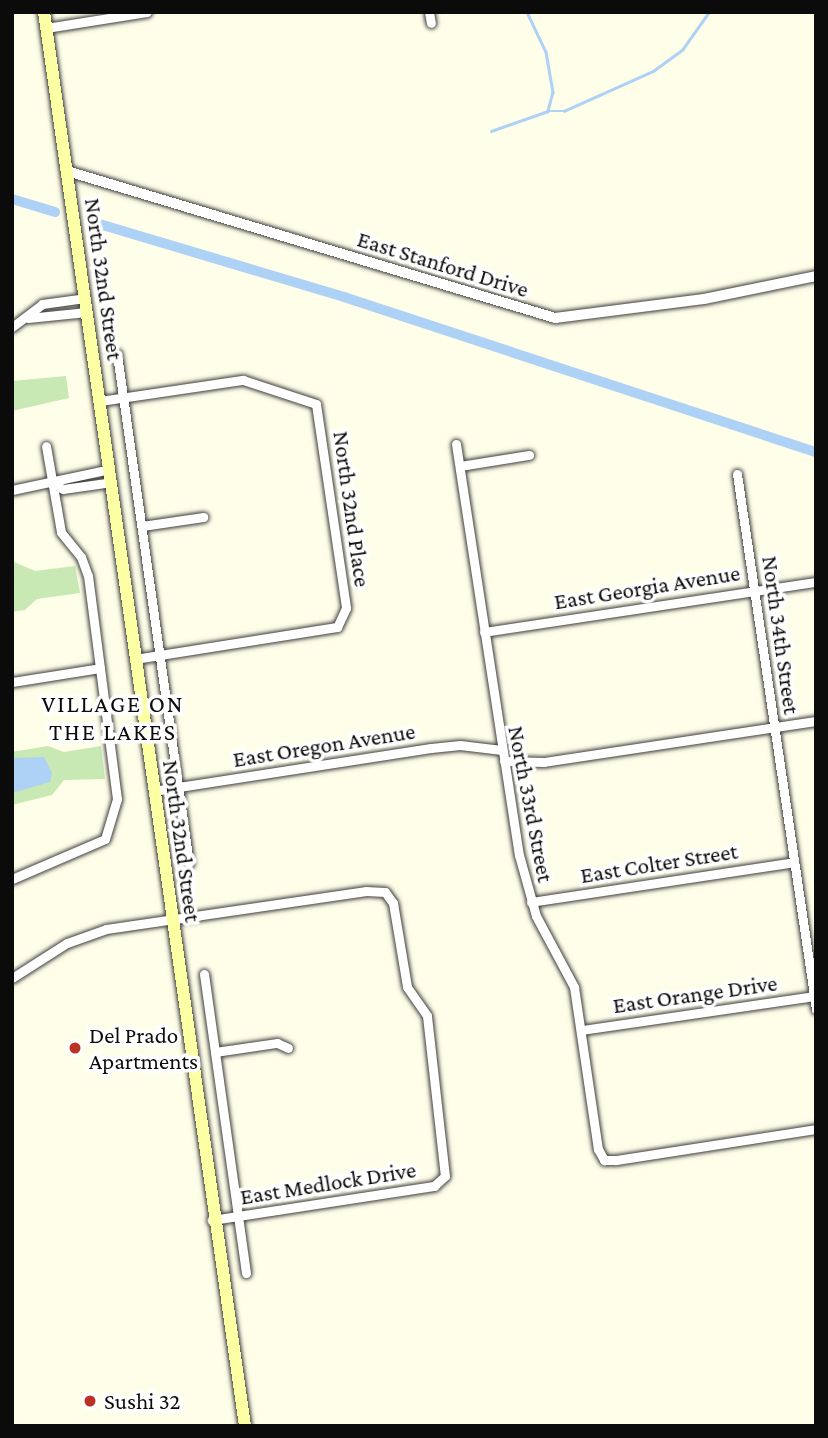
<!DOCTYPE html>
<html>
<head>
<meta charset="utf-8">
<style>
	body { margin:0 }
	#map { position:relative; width:828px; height:1438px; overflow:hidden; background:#fffee9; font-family:"Crimson Pro",serif }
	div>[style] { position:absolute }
	.green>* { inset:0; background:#c8e9b4 }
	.water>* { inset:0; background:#aed1f6 }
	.stream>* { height:2.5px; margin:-1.25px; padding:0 1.25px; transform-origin:1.25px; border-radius:1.25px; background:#aed1f6 }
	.canal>* { height:10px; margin:-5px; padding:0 5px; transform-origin:5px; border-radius:5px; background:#aed1f6 }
	.roads { filter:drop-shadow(0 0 2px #3e3e3e) drop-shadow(0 0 2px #3e3e3e) }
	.minor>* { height:9px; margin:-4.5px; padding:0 4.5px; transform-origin:4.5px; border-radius:4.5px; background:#fff }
	.tertiary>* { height:10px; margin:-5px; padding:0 5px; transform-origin:5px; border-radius:5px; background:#fff }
	.secondary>* { height:12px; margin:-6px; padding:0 6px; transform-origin:6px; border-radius:6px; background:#fdffa4 }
	.dots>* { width:19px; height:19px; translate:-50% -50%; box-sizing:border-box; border:4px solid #fff; border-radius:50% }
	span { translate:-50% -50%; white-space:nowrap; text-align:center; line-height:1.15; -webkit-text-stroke:7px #fff; paint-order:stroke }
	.street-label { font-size:23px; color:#0b0b0b }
	.poi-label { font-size:23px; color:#0b0b0b }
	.left { translate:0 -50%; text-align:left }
	.neighbourhood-label { font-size:24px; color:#0b0b0b; letter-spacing:2px }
	.frame { position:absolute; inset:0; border:14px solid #0b0b0b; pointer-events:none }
</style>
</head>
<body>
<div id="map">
	<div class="green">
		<div style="clip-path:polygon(66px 376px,69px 398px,12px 411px,12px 381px)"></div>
		<div style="clip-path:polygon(12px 561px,35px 571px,75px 566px,80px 593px,37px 599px,25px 610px,12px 612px)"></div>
		<div style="clip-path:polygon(48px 746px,64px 752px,101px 746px,105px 779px,64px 780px,52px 795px,12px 805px,12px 752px)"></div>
	</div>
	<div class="water">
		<div style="clip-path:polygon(44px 757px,52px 773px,50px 782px,12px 793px,12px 758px)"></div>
	</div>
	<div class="stream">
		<div style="left:527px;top:12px;width:44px;rotate:64.6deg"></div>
		<div style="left:546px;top:52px;width:41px;rotate:80.1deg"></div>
		<div style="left:553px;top:92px;width:20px;rotate:105deg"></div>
		<div style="left:491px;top:131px;width:60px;rotate:-19.3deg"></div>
		<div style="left:548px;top:111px;width:16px"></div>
		<div style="left:564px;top:111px;width:98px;rotate:-24.2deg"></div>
		<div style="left:653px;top:71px;width:36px;rotate:-36deg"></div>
		<div style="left:682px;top:50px;width:47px;rotate:-54.6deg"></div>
	</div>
	<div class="canal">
		<div style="left:12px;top:199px;width:45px;rotate:16.8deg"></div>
		<div style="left:96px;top:223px;width:259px;rotate:16.6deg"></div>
		<div style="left:344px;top:297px;width:497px;rotate:18.2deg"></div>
	</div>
	<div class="roads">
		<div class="minor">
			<div style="left:429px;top:12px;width:11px;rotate:80deg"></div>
			<div style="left:46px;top:28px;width:102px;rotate:-9deg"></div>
			<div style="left:28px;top:318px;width:59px;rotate:-5.8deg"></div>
			<div style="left:12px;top:327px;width:38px;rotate:-37deg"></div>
			<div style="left:42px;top:304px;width:43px;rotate:-7.9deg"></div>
			<div style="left:117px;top:354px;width:514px;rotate:81.95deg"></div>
			<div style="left:100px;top:401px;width:145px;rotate:-8.4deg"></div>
			<div style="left:243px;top:380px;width:77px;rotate:18.2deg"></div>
			<div style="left:316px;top:404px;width:206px;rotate:81.6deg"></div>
			<div style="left:346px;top:608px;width:21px;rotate:115deg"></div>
			<div style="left:337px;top:627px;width:205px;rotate:171deg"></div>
			<div style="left:456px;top:444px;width:416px;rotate:81.3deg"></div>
			<div style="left:519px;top:855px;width:63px;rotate:74.4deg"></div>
			<div style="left:536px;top:916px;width:81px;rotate:61.8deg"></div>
			<div style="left:574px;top:987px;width:164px;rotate:81.6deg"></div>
			<div style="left:598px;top:1149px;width:13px;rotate:61deg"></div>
			<div style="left:604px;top:1160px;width:12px"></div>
			<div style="left:616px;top:1160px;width:202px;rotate:-8.8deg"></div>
			<div style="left:460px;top:466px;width:70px;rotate:-9.1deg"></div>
			<div style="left:737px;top:474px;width:541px;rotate:81.6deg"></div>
			<div style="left:52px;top:484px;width:12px;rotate:24deg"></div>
			<div style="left:63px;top:489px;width:49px;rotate:-8.1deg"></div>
			<div style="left:12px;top:490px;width:100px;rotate:-12.1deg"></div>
			<div style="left:142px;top:526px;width:62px;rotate:-8.4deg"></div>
			<div style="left:484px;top:632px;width:336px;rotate:-8.6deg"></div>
			<div style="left:12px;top:682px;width:89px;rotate:-9deg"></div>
			<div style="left:504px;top:761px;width:40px;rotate:1.4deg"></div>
			<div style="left:544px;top:762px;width:275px;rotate:-8.6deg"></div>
			<div style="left:153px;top:791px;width:281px;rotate:-8.8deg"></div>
			<div style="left:431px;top:748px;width:29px;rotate:-6deg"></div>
			<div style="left:460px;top:745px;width:42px;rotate:6.8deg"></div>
			<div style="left:12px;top:879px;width:101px;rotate:-23.3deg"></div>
			<div style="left:105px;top:839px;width:42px;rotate:-73.3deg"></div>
			<div style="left:117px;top:799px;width:225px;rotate:-97.4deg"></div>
			<div style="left:88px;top:576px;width:20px;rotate:-110deg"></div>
			<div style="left:81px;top:557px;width:32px;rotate:-129deg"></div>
			<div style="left:61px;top:532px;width:87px;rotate:-99.9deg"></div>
			<div style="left:531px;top:902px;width:266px;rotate:-8.6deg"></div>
			<div style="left:204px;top:974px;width:302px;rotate:82deg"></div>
			<div style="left:12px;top:978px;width:65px;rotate:-32.5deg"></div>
			<div style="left:67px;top:943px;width:41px;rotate:-19.7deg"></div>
			<div style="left:106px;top:929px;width:263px;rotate:-8.3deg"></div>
			<div style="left:366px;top:891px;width:19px;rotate:3deg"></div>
			<div style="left:385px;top:892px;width:14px;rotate:54deg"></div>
			<div style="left:393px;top:903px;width:85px;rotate:80.5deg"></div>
			<div style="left:407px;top:987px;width:35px;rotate:55deg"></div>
			<div style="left:427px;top:1016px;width:161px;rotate:83.6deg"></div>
			<div style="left:445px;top:1176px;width:15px;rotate:138deg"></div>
			<div style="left:434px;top:1186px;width:225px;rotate:171.3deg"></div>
			<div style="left:582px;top:1030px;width:234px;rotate:-8.3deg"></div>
			<div style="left:215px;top:1052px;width:63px;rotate:-8.3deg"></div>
			<div style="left:277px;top:1043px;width:12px;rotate:24deg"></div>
		</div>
		<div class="tertiary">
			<div style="left:67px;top:171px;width:510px;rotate:16.76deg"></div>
			<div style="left:555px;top:318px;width:150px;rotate:-7.3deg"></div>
			<div style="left:704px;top:299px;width:114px;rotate:-11.6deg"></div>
		</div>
		<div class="secondary">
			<div style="left:44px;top:12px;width:1428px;rotate:81.91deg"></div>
		</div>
	</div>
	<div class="dots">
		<div style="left:75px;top:1048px;background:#bb3123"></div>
		<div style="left:90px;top:1401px;background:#bb3123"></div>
	</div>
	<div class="street-label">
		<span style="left:443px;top:264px;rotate:17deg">East Stanford Drive</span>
		<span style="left:104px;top:279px;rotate:82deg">North 32nd Street</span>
		<span style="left:352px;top:509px;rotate:82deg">North 32nd Place</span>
		<span style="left:647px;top:587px;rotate:-9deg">East Georgia Avenue</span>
		<span style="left:781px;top:635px;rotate:82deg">North 34th Street</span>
		<span style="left:324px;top:745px;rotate:-9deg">East Oregon Avenue</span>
		<span style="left:531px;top:804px;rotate:79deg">North 33rd Street</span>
		<span style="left:182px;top:841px;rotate:82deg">North 32nd Street</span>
		<span style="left:659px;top:863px;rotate:-9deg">East Colter Street</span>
		<span style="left:695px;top:994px;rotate:-8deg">East Orange Drive</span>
		<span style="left:328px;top:1183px;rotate:-9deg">East Medlock Drive</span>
	</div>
	<div class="poi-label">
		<span class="left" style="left:89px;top:1048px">Del Prado<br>Apartments</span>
		<span class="left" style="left:104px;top:1401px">Sushi 32</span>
	</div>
	<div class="neighbourhood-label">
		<span style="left:113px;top:718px">VILLAGE ON<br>THE LAKES</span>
	</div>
	<div class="frame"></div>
</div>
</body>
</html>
